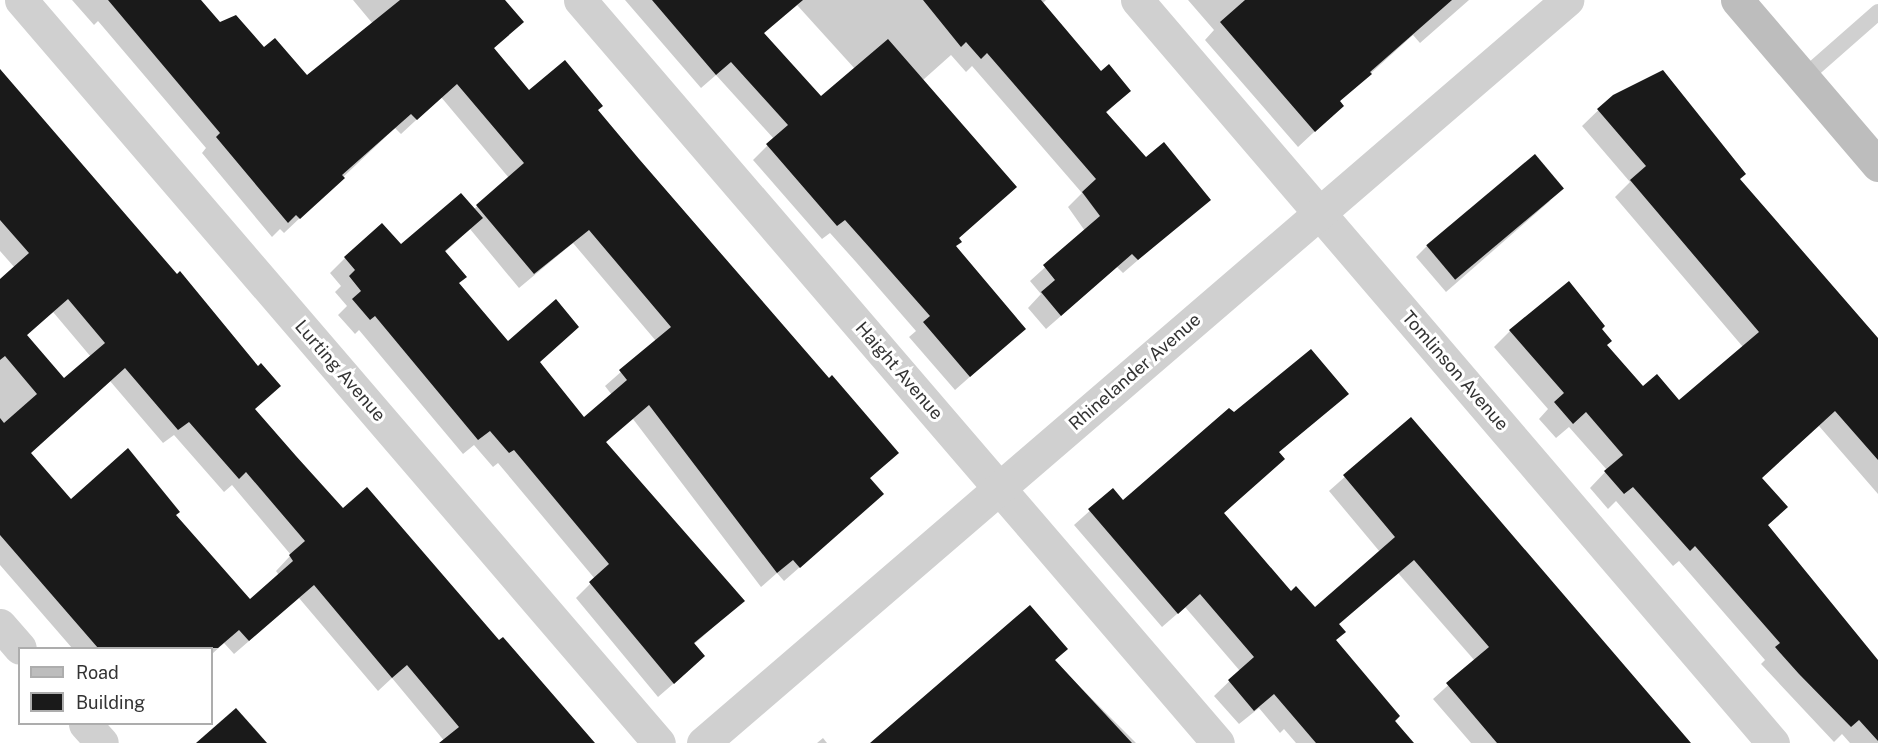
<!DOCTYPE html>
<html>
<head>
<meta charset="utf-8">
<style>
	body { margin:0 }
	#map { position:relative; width:1878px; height:743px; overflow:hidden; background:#fff; font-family:"Public Sans",sans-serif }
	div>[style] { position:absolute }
	.shadow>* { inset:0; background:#0003 }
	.building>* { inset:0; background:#1a1a1a; transform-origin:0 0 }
	.lane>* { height:16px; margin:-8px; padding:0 8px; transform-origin:8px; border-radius:8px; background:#d0d0d0 }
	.street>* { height:33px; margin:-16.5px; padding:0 16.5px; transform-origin:16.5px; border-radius:16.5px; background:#d0d0d0 }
	.secondary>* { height:33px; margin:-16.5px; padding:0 16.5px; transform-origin:16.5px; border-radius:16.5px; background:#bdbdbd }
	span { translate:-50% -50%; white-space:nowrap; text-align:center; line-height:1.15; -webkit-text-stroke:6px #fff; paint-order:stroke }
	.street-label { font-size:18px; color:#333 }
	.legend { position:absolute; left:18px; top:647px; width:195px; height:78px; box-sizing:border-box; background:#fff; border:2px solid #adadad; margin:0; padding:8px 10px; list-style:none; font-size:18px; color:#333 }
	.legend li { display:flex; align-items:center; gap:12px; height:30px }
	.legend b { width:30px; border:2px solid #adadad }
</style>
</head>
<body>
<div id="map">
	<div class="shadow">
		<div style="clip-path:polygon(evenodd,72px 0,199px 0,219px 24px,307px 77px,373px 24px,353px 0,503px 0,522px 22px,493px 49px,529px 92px,597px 110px,829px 380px,897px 452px,869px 479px,867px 508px,784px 581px,777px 573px,761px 587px,633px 419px,605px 443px,743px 601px,693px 645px,688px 671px,658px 697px,576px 598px,595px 579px,498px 463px,493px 467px,474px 445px,463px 454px,359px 330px,355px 334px,338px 315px,347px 306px,335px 292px,341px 286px,330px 273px,345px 258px,401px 247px,474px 209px,509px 178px,441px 97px,401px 134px,395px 128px,284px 233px,280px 229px,272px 237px,202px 153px,206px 148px,98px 21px,94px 25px,72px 0,470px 229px,519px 288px,573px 243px,656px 341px,605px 386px,612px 395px,584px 419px,538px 363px,508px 343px,458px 284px,444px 253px,470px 229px)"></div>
		<div style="clip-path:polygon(evenodd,625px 0,1046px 0,1042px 4px,1101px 73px,1129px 91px,1106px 113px,1146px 159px,1209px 199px,1123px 273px,1117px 267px,1046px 329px,1028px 308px,1041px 294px,1030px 281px,1085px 231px,1068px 207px,1082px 193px,972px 66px,966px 72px,951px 55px,923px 80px,1000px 201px,958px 239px,955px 247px,1024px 329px,955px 390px,909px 337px,916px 331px,856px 262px,830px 233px,822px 239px,753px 160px,774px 139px,716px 75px,701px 88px,625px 0,797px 5px,855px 69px,821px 98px,763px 34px,797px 5px)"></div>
		<div style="clip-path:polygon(1188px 0,1469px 0,1420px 43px,1413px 35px,1339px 102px,1342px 106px,1298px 147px,1205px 40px,1214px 30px)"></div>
		<div style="clip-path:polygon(evenodd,0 69px,254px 410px,343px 510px,583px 743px,446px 743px,392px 678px,378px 691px,299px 598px,234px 654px,224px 643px,212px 654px,212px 648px,72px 648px,0 565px,0 281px,15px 268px,0 251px,0 69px,53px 312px,91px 357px,64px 381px,26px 336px,53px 312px,0 69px,110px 381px,163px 443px,174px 435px,224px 492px,232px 485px,291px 555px,276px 571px,279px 575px,250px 601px,174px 515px,71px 501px,29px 454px,110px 381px)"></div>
		<div style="clip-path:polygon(1613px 96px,1739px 180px,1878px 340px,1878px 494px,1819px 426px,1760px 478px,1767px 526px,1878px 662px,1878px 743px,1850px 743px,1842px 734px,1834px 742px,1761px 664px,1765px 660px,1679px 561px,1673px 566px,1616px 501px,1608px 509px,1590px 488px,1607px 470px,1569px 427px,1556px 438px,1539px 419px,1548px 409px,1494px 347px,1510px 331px,1600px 329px,1606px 345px,1643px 388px,1679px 403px,1743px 347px,1615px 197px,1630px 182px,1582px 126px)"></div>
		<div style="clip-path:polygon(1551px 200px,1446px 292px,1416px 257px,1427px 246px)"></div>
		<div style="clip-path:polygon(1347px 394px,1278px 453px,1283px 459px,1223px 514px,1290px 593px,1315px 610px,1380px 552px,1329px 491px,1410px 419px,1689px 743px,1471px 743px,1433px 699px,1475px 661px,1398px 573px,1338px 625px,1344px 632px,1335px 641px,1412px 743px,1296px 743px,1284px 729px,1280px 733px,1259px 708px,1239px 724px,1214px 696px,1240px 671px,1185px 607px,1162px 627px,1074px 525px,1113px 490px,1123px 502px,1234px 414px)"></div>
		<div style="clip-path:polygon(1066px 649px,1054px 661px,1136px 743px,871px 743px)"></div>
		<div style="clip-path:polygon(823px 738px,827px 743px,817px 743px)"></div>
	</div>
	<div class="building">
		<div style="clip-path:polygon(108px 0,201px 0,220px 22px,236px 15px,264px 47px,275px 38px,307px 75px,400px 0,505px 0,524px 22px,494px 48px,529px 90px,565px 60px,603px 106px,598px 110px,639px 159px,829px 378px,832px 375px,899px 453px,870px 478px,884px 494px,800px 568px,793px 560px,777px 573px,649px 405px,606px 442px,745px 601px,694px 643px,705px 656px,674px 684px,589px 582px,609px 564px,514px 450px,509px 453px,490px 431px,478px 440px,375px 316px,370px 320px,352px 299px,361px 291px,349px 276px,355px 270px,344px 257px,382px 223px,401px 244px,461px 193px,483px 218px,445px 251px,467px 277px,459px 283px,508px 341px,556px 299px,579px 327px,540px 362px,584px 417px,627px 380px,619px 370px,671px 327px,589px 230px,534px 274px,476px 205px,524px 163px,457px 84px,417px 120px,411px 114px,342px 175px,345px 178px,300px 219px,296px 215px,288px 223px,216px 137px,220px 133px)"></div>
		<div style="clip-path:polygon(652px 0,803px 0,764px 33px,821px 96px,888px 39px,1017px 187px,959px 238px,962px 242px,956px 246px,1026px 329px,970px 377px,923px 322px,930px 316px,870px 248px,845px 220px,837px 226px,766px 144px,788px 125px,731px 62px,716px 75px)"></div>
		<div style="clip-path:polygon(923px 0,1041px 0,1101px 71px,1109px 64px,1131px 91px,1106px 112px,1146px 157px,1164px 142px,1211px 200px,1138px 260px,1132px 254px,1061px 316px,1041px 292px,1055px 280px,1043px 265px,1100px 216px,1082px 192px,1096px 179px,987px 53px,981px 59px,966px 42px,961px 47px)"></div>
		<div style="clip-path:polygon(1245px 0,1452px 0,1370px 72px,1372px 74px,1340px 101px,1344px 106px,1315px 132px,1220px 22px)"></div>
		<div style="clip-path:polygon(evenodd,0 69px,177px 274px,180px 271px,258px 366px,261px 363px,281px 386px,255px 409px,296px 456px,343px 508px,367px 487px,499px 640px,503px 637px,595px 743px,439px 743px,459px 727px,407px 665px,392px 678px,314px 585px,249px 641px,239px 630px,218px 648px,98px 648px,0 535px,0 418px,4px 423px,37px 394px,5px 356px,0 360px,0 279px,29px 253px,0 220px,0 69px,68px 299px,105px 343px,64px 378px,27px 335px,68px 299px,0 69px,125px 368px,178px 430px,189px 422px,239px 479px,246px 472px,305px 541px,289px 555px,293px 561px,250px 599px,176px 515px,180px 512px,128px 448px,71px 499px,31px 453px,125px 368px)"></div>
		<div style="clip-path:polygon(1663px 70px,1746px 174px,1740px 179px,1878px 338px,1878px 460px,1835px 411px,1762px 478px,1788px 507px,1768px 525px,1878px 660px,1878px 741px,1859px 720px,1851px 727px,1799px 674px,1775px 647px,1780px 643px,1695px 546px,1690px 551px,1633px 487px,1624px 494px,1604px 471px,1623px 455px,1586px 412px,1573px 424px,1554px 402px,1564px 393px,1509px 330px,1569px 281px,1605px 326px,1602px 329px,1612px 341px,1607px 345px,1643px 386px,1657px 374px,1679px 400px,1759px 332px,1630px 180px,1646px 166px,1597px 109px,1613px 95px)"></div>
		<div style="left:1535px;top:154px;width:45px;height:142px;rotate:50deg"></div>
		<div style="clip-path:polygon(1311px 349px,1349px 394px,1279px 452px,1285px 459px,1224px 513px,1291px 591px,1296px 586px,1315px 607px,1395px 537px,1343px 475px,1411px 417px,1691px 743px,1497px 743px,1446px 683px,1489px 647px,1414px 560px,1339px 624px,1346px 632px,1336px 640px,1400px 716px,1395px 721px,1414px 743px,1316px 743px,1274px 694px,1254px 711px,1228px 680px,1254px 657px,1200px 594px,1178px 614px,1088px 509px,1113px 488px,1123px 500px,1229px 408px,1234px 412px)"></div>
		<div style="clip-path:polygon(1030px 605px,1068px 649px,1055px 660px,1132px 743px,870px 743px)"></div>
		<div style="clip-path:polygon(236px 708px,267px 743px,196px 743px)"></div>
	</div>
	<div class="lane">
		<div style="left:1803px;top:78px;width:100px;rotate:-41.3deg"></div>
	</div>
	<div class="street">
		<div style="left:21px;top:0;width:979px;rotate:49.35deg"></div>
		<div style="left:580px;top:0;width:979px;rotate:49.35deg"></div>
		<div style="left:1137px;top:0;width:978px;rotate:49.44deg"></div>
		<div style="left:0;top:625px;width:30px;rotate:49deg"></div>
		<div style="left:85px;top:724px;width:25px;rotate:48deg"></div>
		<div style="left:703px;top:743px;width:1140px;rotate:-40.69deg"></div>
	</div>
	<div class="secondary">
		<div style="left:1737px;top:0;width:217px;rotate:49.5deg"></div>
	</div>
	<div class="street-label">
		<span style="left:340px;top:371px;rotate:49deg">Lurting Avenue</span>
		<span style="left:899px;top:371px;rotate:49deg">Haight Avenue</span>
		<span style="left:1455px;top:371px;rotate:49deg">Tomlinson Avenue</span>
		<span style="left:1135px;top:372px;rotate:-41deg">Rhinelander Avenue</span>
	</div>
	<ul class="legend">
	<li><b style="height:8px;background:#bdbdbd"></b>Road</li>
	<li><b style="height:16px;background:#1a1a1a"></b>Building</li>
	</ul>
</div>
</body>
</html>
